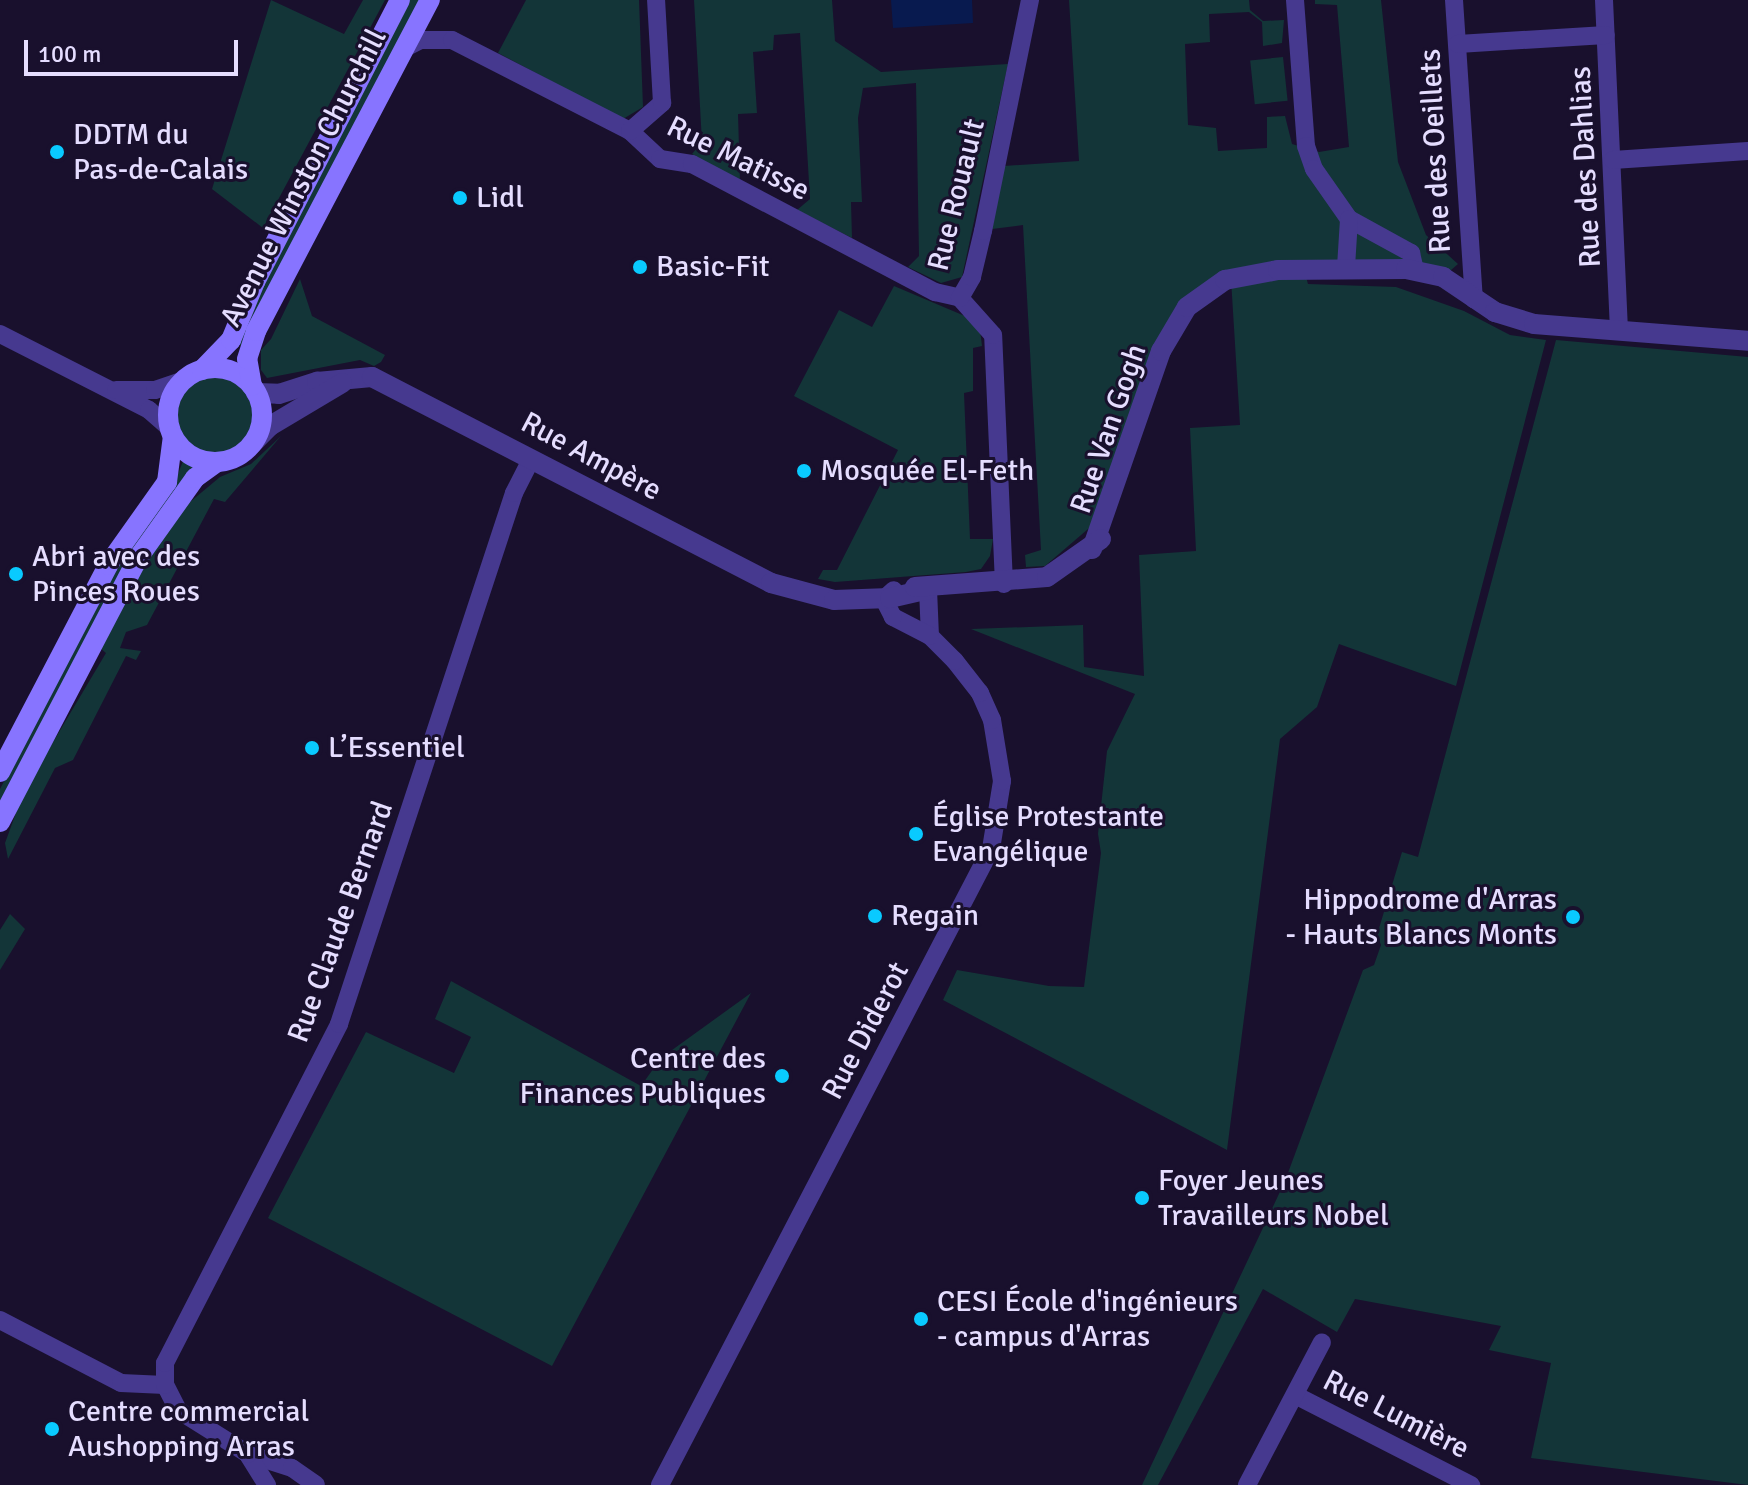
<!DOCTYPE html>
<html>
<head>
<meta charset="utf-8">
<style>
	body { margin:0 }
	#map { position:relative; width:1748px; height:1485px; overflow:hidden; background:#19102d; font-family:Signika,sans-serif }
	div>[style] { position:absolute }
	.green>* { inset:0; background:#133538; transform-origin:0 0 }
	.round { border-radius:50% }
	.water>* { inset:0; background:#081a4f }
	.minor>* { height:18px; margin:-9px; padding:0 9px; transform-origin:9px; border-radius:9px; background:#46398f }
	.tertiary>* { height:20px; margin:-10px; padding:0 10px; transform-origin:10px; border-radius:10px; background:#46398f }
	.secondary>* { height:20px; margin:-10px; padding:0 10px; transform-origin:10px; border-radius:10px; background:#8774ff }
	.secondary>.ring { margin:-10px; padding:0; box-sizing:content-box; background:none; border:20px solid #8774ff; border-radius:50% }
	.dots>* { width:22px; height:22px; translate:-50% -50%; box-sizing:border-box; border:4px solid #19102d; border-radius:50% }
	span { translate:-50% -50%; white-space:nowrap; text-align:center; line-height:1.15; -webkit-text-stroke:6px #19102d; paint-order:stroke }
	.poi-label { font-size:30px; color:#e5ddff }
	.left { translate:0 -50%; text-align:left }
	.right { translate:-100% -50%; text-align:right }
	.street-label { font-size:30px; color:#e5ddff }
	.scale { position:absolute; left:24px; top:40px; width:214px; height:36px; box-sizing:border-box; border:4px solid #e5ddff; border-top:0; padding-left:10px; font-size:24px; line-height:28px; white-space:nowrap; color:#e5ddff; -webkit-text-stroke:6px #19102d; paint-order:stroke }
</style>
</head>
<body>
<div id="map">
	<div class="green">
		<div style="clip-path:polygon(271px 0,344px 34px,363px 0,385px 0,263px 228px,212px 189px)"></div>
		<div style="clip-path:polygon(408px 0,421px 0,242px 346px,237px 344px,252px 309px)"></div>
		<div style="clip-path:polygon(526px 0,639px 0,643px 107px,623px 119px,498px 53px)"></div>
		<div style="clip-path:polygon(694px 0,832px 0,835px 41px,881px 72px,1008px 64px,962px 277px,941px 283px,908px 267px,919px 256px,916px 83px,863px 88px,858px 118px,862px 202px,851px 202px,852px 238px,797px 210px,810px 199px,800px 33px,774px 35px,773px 50px,753px 52px,757px 113px,738px 114px,740px 181px,692px 154px,702px 142px)"></div>
		<div style="clip-path:polygon(1069px 0,1249px 0,1250px 10px,1263px 21px,1284px 20px,1282px 43px,1263px 46px,1262px 22px,1249px 12px,1209px 14px,1210px 42px,1185px 44px,1188px 125px,1216px 128px,1218px 151px,1267px 148px,1267px 117px,1285px 116px,1292px 144px,1319px 152px,1349px 147px,1337px 5px,1315px 4px,1315px 0,1381px 0,1398px 162px,1426px 235px,1458px 264px,1443px 277px,1304px 270px,1308px 284px,1396px 287px,1464px 311px,1510px 335px,1546px 340px,1456px 686px,1339px 644px,1317px 707px,1280px 739px,1227px 1150px,943px 1000px,957px 970px,1049px 986px,1084px 987px,1101px 853px,1098px 834px,1107px 751px,1135px 694px,971px 629px,1083px 625px,1084px 667px,1144px 676px,1139px 555px,1196px 551px,1190px 428px,1240px 425px,1231px 279px,1188px 307px,1095px 523px,1045px 566px,1026px 567px,1025px 555px,1041px 550px,1023px 225px,992px 229px,1004px 166px,1079px 161px)"></div>
		<div style="left:1283px;top:57px;width:44px;height:33px;rotate:84deg"></div>
		<div style="clip-path:polygon(300px 279px,312px 316px,385px 355px,381px 362px,374px 366px,360px 360px,267px 378px,261px 370px,261px 350px,271px 339px)"></div>
		<div style="clip-path:polygon(894px 286px,979px 322px,982px 346px,973px 348px,973px 391px,964px 393px,970px 539px,993px 539px,990px 556px,981px 569px,966px 572px,835px 582px,818px 579px,823px 570px,837px 570px,898px 450px,794px 396px,839px 310px,872px 327px)"></div>
		<div style="clip-path:polygon(1556px 340px,1748px 357px,1748px 1485px,1531px 1458px,1551px 1363px,1489px 1350px,1501px 1326px,1355px 1299px,1337px 1332px,1263px 1289px,1158px 1485px,1142px 1485px,1285px 1181px,1363px 970px,1374px 965px,1381px 945px,1377px 935px,1402px 852px,1418px 857px)"></div>
		<div class="round" style="left:177px;top:377px;width:76px;height:76px"></div>
		<div style="clip-path:polygon(281px 436px,225px 502px,214px 499px,147px 625px,126px 632px,120px 648px,141px 651px,136px 660px,126px 656px,73px 760px,55px 768px,8px 859px,5px 843px,24px 791px,106px 653px,99px 647px,132px 583px,184px 507px,220px 477px,251px 464px)"></div>
		<div style="clip-path:polygon(183px 461px,196px 467px,0 802px,0 789px,111px 576px,172px 489px)"></div>
		<div style="clip-path:polygon(10px 914px,25px 929px,0 970px,0 930px)"></div>
		<div style="clip-path:polygon(451px 981px,641px 1086px,661px 1058px,751px 993px,552px 1366px,268px 1218px,366px 1032px,454px 1073px,471px 1037px,435px 1019px)"></div>
	</div>
	<div class="water">
		<div style="clip-path:polygon(891px 0,972px 0,973px 23px,893px 28px)"></div>
	</div>
	<div class="minor">
		<div style="left:1295px;top:0;width:146px;rotate:85.7deg"></div>
		<div style="left:1306px;top:146px;width:24px;rotate:71deg"></div>
		<div style="left:1314px;top:169px;width:61px;rotate:55deg"></div>
		<div style="left:1349px;top:219px;width:71px;rotate:28.7deg"></div>
		<div style="left:1411px;top:253px;width:18px;rotate:77deg"></div>
		<div style="left:1454px;top:0;width:300px;rotate:86.2deg"></div>
		<div style="left:1604px;top:0;width:331px;rotate:87.4deg"></div>
		<div style="left:1458px;top:44px;width:148px;rotate:-3.5deg"></div>
		<div style="left:405px;top:48px;width:18px;rotate:-27deg"></div>
		<div style="left:421px;top:40px;width:31px"></div>
		<div style="left:452px;top:40px;width:200px;rotate:27.1deg"></div>
		<div style="left:630px;top:131px;width:41px;rotate:43deg"></div>
		<div style="left:660px;top:159px;width:32px;rotate:9deg"></div>
		<div style="left:692px;top:164px;width:275px;rotate:27.8deg"></div>
		<div style="left:935px;top:292px;width:26px;rotate:13deg"></div>
		<div style="left:630px;top:131px;width:43px;rotate:-41.2deg"></div>
		<div style="left:662px;top:103px;width:103px;rotate:-93.3deg"></div>
		<div style="left:1613px;top:160px;width:135px;rotate:-3.8deg"></div>
		<div style="left:1346px;top:267px;width:48px;rotate:-86.4deg"></div>
		<div style="left:0;top:334px;width:167px;rotate:27deg"></div>
		<div style="left:149px;top:410px;width:28px;rotate:41deg"></div>
		<div style="left:116px;top:390px;width:39px"></div>
		<div style="left:155px;top:390px;width:31px;rotate:-19deg"></div>
		<div style="left:1004px;top:584px;width:249px;rotate:-92.5deg"></div>
		<div style="left:993px;top:335px;width:50px;rotate:-131.7deg"></div>
		<div style="left:960px;top:298px;width:24px;rotate:-60deg"></div>
		<div style="left:972px;top:277px;width:47px;rotate:-76.6deg"></div>
		<div style="left:983px;top:231px;width:236px;rotate:-78.5deg"></div>
		<div style="left:928px;top:589px;width:47px;rotate:87.6deg"></div>
		<div style="left:0;top:1320px;width:136px;rotate:27.5deg"></div>
		<div style="left:121px;top:1383px;width:44px;rotate:2.6deg"></div>
		<div style="left:1295px;top:1395px;width:198px;rotate:27.1deg"></div>
		<div style="left:248px;top:1454px;width:46px;rotate:17.7deg"></div>
		<div style="left:292px;top:1468px;width:29px;rotate:35deg"></div>
		<div style="left:267px;top:1485px;width:36px;rotate:-122deg"></div>
		<div style="left:248px;top:1454px;width:83px;rotate:-147.8deg"></div>
		<div style="left:178px;top:1410px;width:28px;rotate:-117deg"></div>
		<div style="left:165px;top:1385px;width:22px;rotate:-90deg"></div>
		<div style="left:165px;top:1363px;width:381px;rotate:-62.8deg"></div>
		<div style="left:339px;top:1024px;width:559px;rotate:-71.76deg"></div>
		<div style="left:514px;top:493px;width:37px;rotate:-63deg"></div>
		<div style="left:660px;top:1485px;width:717px;rotate:-62.51deg"></div>
		<div style="left:991px;top:849px;width:69px;rotate:-80.8deg"></div>
		<div style="left:1002px;top:781px;width:62px;rotate:-99.3deg"></div>
		<div style="left:992px;top:720px;width:30px;rotate:-114deg"></div>
		<div style="left:980px;top:693px;width:41px;rotate:-128deg"></div>
		<div style="left:955px;top:661px;width:35px;rotate:-135deg"></div>
		<div style="left:930px;top:636px;width:42px;rotate:-152.8deg"></div>
		<div style="left:893px;top:617px;width:20px;rotate:-117deg"></div>
		<div style="left:884px;top:599px;width:13px;rotate:-42deg"></div>
		<div style="left:1247px;top:1485px;width:161px;rotate:-62.3deg"></div>
	</div>
	<div class="tertiary">
		<div style="left:256px;top:393px;width:23px;rotate:2deg"></div>
		<div style="left:279px;top:394px;width:40px;rotate:-18deg"></div>
		<div style="left:317px;top:382px;width:55px;rotate:-5.2deg"></div>
		<div style="left:372px;top:377px;width:449px;rotate:27.3deg"></div>
		<div style="left:771px;top:583px;width:65px;rotate:15.1deg"></div>
		<div style="left:834px;top:600px;width:56px;rotate:-2deg"></div>
		<div style="left:890px;top:598px;width:39px;rotate:-13deg"></div>
		<div style="left:253px;top:443px;width:24px;rotate:-45deg"></div>
		<div style="left:270px;top:426px;width:84px;rotate:-30.8deg"></div>
		<div style="left:1092px;top:549px;width:210px;rotate:-70.8deg"></div>
		<div style="left:1161px;top:351px;width:51px;rotate:-59.4deg"></div>
		<div style="left:1187px;top:307px;width:47px;rotate:-35.4deg"></div>
		<div style="left:1225px;top:280px;width:54px;rotate:-10.7deg"></div>
		<div style="left:1278px;top:270px;width:128px;rotate:-0.4deg"></div>
		<div style="left:1406px;top:269px;width:38px;rotate:12deg"></div>
		<div style="left:1443px;top:277px;width:63px;rotate:33.9deg"></div>
		<div style="left:1495px;top:312px;width:41px;rotate:17.1deg"></div>
		<div style="left:1534px;top:324px;width:215px;rotate:4.5deg"></div>
		<div style="left:915px;top:587px;width:132px;rotate:-4.3deg"></div>
		<div style="left:1047px;top:577px;width:66px;rotate:-35.1deg"></div>
	</div>
	<div class="secondary">
		<div class="ring" style="left:168px;top:368px;width:74px;height:74px"></div>
		<div style="left:202px;top:370px;width:42px;rotate:-46deg"></div>
		<div style="left:231px;top:340px;width:63px;rotate:-67.5deg"></div>
		<div style="left:255px;top:282px;width:317px;rotate:-62.8deg"></div>
		<div style="left:252px;top:386px;width:27px;rotate:-100deg"></div>
		<div style="left:247px;top:359px;width:29px;rotate:-72deg"></div>
		<div style="left:256px;top:331px;width:374px;rotate:-62.3deg"></div>
		<div style="left:0;top:772px;width:233px;rotate:-62.4deg"></div>
		<div style="left:108px;top:565px;width:102px;rotate:-54.6deg"></div>
		<div style="left:167px;top:482px;width:46px;rotate:-82.6deg"></div>
		<div style="left:0;top:822px;width:298px;rotate:-62.4deg"></div>
		<div style="left:138px;top:558px;width:98px;rotate:-54.5deg"></div>
		<div style="left:195px;top:478px;width:27px;rotate:-36deg"></div>
	</div>
	<div class="dots">
		<div style="left:57px;top:152px;background:#09caff"></div>
		<div style="left:460px;top:198px;background:#09caff"></div>
		<div style="left:640px;top:267px;background:#09caff"></div>
		<div style="left:804px;top:471px;background:#09caff"></div>
		<div style="left:16px;top:574px;background:#09caff"></div>
		<div style="left:312px;top:748px;background:#09caff"></div>
		<div style="left:916px;top:834px;background:#09caff"></div>
		<div style="left:875px;top:916px;background:#09caff"></div>
		<div style="left:1573px;top:917px;background:#09caff"></div>
		<div style="left:782px;top:1076px;background:#09caff"></div>
		<div style="left:1142px;top:1198px;background:#09caff"></div>
		<div style="left:921px;top:1319px;background:#09caff"></div>
		<div style="left:52px;top:1429px;background:#09caff"></div>
	</div>
	<div class="poi-label">
		<span class="left" style="left:73px;top:152px">DDTM du<br>Pas-de-Calais</span>
		<span class="left" style="left:476px;top:198px">Lidl</span>
		<span class="left" style="left:656px;top:267px">Basic-Fit</span>
		<span class="left" style="left:820px;top:471px">Mosquée El-Feth</span>
		<span class="left" style="left:32px;top:574px">Abri avec des<br>Pinces Roues</span>
		<span class="left" style="left:328px;top:748px">L’Essentiel</span>
		<span class="left" style="left:932px;top:834px">Église Protestante<br>Evangélique</span>
		<span class="right" style="left:1557px;top:917px">Hippodrome d'Arras<br>- Hauts Blancs Monts</span>
		<span class="left" style="left:891px;top:916px">Regain</span>
		<span class="right" style="left:766px;top:1076px">Centre des<br>Finances Publiques</span>
		<span class="left" style="left:1158px;top:1198px">Foyer Jeunes<br>Travailleurs Nobel</span>
		<span class="left" style="left:937px;top:1319px">CESI École d'ingénieurs<br>- campus d'Arras</span>
		<span class="left" style="left:68px;top:1429px">Centre commercial<br>Aushopping Arras</span>
	</div>
	<div class="street-label">
		<span style="left:1436px;top:151px;rotate:-93deg">Rue des Oeillets</span>
		<span style="left:738px;top:159px;rotate:26deg">Rue Matisse</span>
		<span style="left:1586px;top:167px;rotate:-93deg">Rue des Dahlias</span>
		<span style="left:304px;top:178px;rotate:-63deg">Avenue Winston Churchill</span>
		<span style="left:957px;top:195px;rotate:-76deg">Rue Rouault</span>
		<span style="left:1109px;top:429px;rotate:-71deg">Rue Van Gogh</span>
		<span style="left:591px;top:457px;rotate:28deg">Rue Ampère</span>
		<span style="left:341px;top:922px;rotate:-70deg">Rue Claude Bernard</span>
		<span style="left:866px;top:1031px;rotate:-62deg">Rue Diderot</span>
		<span style="left:1396px;top:1415px;rotate:27deg">Rue Lumière</span>
	</div>
	<div class="scale">100 m</div>
</div>
</body>
</html>
